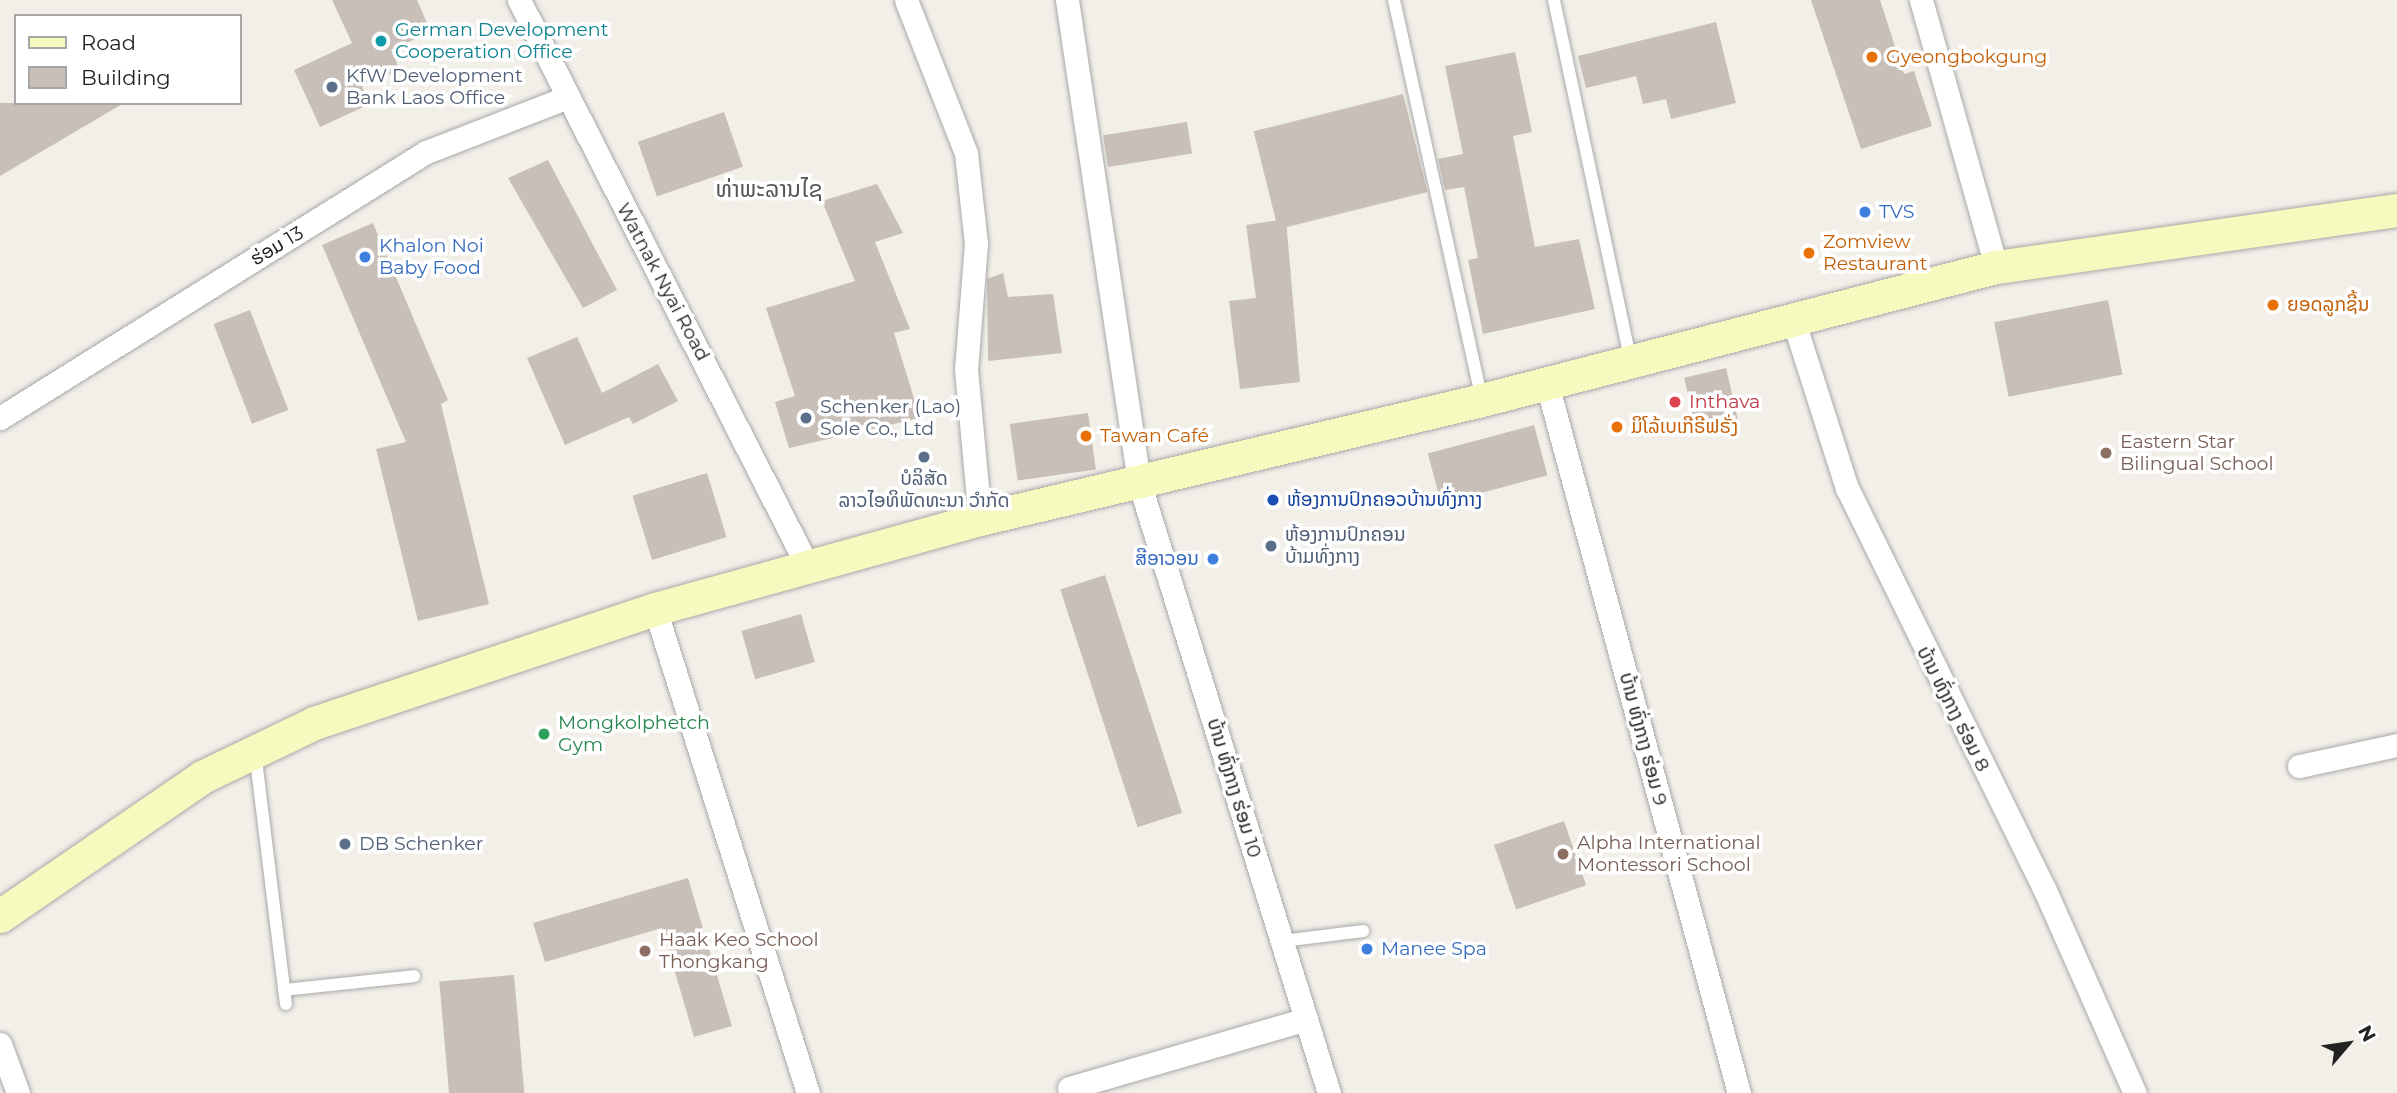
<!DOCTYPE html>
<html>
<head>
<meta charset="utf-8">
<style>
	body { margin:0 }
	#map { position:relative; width:2397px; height:1093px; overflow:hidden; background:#f2efe9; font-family:Montserrat,"Noto Sans Lao",sans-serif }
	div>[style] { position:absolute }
	.building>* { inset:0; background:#c7bfb8; transform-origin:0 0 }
	.roads { filter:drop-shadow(0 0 2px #a9a9a9) drop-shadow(0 0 2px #a9a9a9) }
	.lane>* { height:12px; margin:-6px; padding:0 6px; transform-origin:6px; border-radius:6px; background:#fff }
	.street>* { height:23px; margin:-11.5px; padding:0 11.5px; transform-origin:11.5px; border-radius:11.5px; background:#fff }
	.secondary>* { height:33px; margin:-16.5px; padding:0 16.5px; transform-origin:16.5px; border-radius:16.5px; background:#f7fabf }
	.dots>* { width:19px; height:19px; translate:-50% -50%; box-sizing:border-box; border:4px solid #fff; border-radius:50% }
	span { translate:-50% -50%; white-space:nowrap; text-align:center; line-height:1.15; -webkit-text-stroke:7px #fff; paint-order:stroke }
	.culture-label { font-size:19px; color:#0d838f }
	.left { translate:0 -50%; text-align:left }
	.food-label { font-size:19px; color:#c56008 }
	.service-label { font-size:19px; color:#4e5e75 }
	.shop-label { font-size:19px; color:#366cbe }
	.right { translate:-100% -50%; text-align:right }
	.street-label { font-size:19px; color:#222 }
	.health-label { font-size:19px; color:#be3a42 }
	.education-label { font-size:19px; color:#785e54 }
	.transit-label { font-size:19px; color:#164399 }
	.leisure-label { font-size:19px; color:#27864d }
	.quarter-label { font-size:23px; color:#555 }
	.legend { position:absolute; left:14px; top:14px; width:228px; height:91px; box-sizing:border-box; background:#fff; border:2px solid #a7a7a7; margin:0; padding:9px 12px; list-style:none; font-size:21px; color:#222 }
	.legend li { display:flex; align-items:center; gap:14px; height:35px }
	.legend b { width:35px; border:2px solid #a7a7a7 }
	.north { position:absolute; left:2313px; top:1009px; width:70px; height:70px; -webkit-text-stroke:5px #fff; paint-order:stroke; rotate:61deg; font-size:19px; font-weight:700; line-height:28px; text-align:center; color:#222 }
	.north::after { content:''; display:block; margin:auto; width:24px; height:32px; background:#222; clip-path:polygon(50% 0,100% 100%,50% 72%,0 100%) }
</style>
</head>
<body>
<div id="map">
	<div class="building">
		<div style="clip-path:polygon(332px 0,417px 0,431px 32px,391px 50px,400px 70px,362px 86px,370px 104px,320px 127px,294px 70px,352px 43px)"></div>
		<div style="clip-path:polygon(1811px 0,1880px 0,1904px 74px,1914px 71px,1932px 126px,1861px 149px)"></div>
		<div style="clip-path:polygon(1716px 22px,1736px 103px,1671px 119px,1666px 99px,1643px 104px,1636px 76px,1586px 88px,1578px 56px)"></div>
		<div style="clip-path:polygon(1515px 52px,1532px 132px,1513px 136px,1535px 247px,1579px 239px,1595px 309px,1483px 334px,1468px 260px,1478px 258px,1464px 187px,1445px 190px,1438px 159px,1463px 154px,1445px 66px)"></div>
		<div style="left:1403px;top:94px;width:101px;height:154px;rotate:76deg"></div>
		<div style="clip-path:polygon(0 103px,124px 103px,0 176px)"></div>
		<div style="left:724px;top:112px;width:58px;height:91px;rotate:71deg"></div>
		<div style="left:1187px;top:122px;width:32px;height:85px;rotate:81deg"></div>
		<div style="clip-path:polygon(548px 160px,617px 290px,583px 308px,508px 178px)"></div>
		<div style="clip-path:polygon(877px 184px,903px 233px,875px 242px,910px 329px,894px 333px,920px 418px,789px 448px,775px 402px,795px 396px,766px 308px,855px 281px,822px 201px)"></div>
		<div style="clip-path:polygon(1286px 219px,1300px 382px,1240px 389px,1229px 301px,1256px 298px,1246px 225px)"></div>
		<div style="clip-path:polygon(373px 223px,448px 400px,441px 404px,489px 604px,418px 621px,376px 449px,406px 442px,322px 245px)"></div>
		<div style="clip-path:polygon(1003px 273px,1008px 297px,1053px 294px,1062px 353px,988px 361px,987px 279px)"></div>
		<div style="left:2108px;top:300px;width:76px;height:116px;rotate:79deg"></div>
		<div style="left:250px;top:310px;width:107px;height:39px;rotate:69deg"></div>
		<div style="clip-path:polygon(577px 337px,602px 393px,658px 364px,678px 401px,633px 424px,629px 417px,565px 445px,527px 358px)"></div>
		<div style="left:1726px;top:368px;width:52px;height:43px;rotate:77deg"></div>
		<div style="left:1088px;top:413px;width:57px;height:79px;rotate:82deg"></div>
		<div style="left:1534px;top:425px;width:52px;height:110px;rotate:75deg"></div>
		<div style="left:707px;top:473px;width:67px;height:78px;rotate:73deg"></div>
		<div style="left:1105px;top:575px;width:250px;height:47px;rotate:72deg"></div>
		<div style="left:801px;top:614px;width:50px;height:62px;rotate:74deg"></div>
		<div style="left:1564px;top:821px;width:68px;height:74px;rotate:71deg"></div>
		<div style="clip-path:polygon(688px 878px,732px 1026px,694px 1037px,662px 928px,545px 962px,533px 923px)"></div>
		<div style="left:514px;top:975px;width:119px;height:75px;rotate:85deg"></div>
	</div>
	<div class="roads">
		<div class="lane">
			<div style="left:1394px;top:0;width:410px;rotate:77.6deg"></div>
			<div style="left:1554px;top:0;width:369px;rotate:78deg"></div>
			<div style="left:255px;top:752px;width:254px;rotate:83deg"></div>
			<div style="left:1282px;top:941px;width:82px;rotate:-7deg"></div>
			<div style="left:284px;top:990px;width:131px;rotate:-6.1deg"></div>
		</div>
		<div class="street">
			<div style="left:519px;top:0;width:634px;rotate:62.99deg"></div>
			<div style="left:906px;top:0;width:164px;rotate:68.6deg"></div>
			<div style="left:966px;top:153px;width:91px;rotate:83.7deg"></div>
			<div style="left:976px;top:243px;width:126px;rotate:94.5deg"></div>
			<div style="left:966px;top:369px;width:151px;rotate:84.7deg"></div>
			<div style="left:1067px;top:0;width:487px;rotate:81.5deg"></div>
			<div style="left:1139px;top:482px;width:640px;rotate:72.73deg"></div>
			<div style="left:1921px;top:0;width:277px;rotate:74.3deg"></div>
			<div style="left:1792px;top:316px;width:181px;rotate:72.3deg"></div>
			<div style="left:1847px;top:488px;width:446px;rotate:63.8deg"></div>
			<div style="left:2044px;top:888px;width:224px;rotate:66.1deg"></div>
			<div style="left:1547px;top:384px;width:735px;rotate:74.85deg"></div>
			<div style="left:0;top:418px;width:502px;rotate:-31.98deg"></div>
			<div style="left:426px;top:152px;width:149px;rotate:-21.2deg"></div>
			<div style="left:655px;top:609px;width:508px;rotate:72.46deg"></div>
			<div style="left:2299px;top:766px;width:100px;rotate:-12.1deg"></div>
			<div style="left:0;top:1044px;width:52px;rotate:69.8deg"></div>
			<div style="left:1069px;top:1088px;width:247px;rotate:-16.2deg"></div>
		</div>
		<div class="secondary">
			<div style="left:0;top:916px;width:245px;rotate:-34.5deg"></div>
			<div style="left:202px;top:777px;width:124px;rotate:-25.7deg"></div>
			<div style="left:314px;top:723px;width:360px;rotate:-18.5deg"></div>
			<div style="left:655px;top:609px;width:337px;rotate:-15.5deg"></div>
			<div style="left:980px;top:519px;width:516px;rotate:-13.34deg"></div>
			<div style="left:1482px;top:400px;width:531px;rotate:-14.51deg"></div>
			<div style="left:1996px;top:267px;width:405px;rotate:-8.1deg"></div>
		</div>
	</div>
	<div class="dots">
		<div style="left:381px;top:41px;background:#0f9aa8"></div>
		<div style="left:1872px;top:57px;background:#e8710a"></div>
		<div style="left:332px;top:87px;background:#5c6f8a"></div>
		<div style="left:1865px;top:212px;background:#3f7fe0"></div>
		<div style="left:1809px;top:253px;background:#e8710a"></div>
		<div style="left:365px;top:257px;background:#3f7fe0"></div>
		<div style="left:2273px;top:305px;background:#e8710a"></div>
		<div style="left:1675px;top:402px;background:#e0444e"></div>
		<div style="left:806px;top:418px;background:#5c6f8a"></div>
		<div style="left:1617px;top:427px;background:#e8710a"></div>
		<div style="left:1086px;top:436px;background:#e8710a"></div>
		<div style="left:2106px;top:453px;background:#8d6e63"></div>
		<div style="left:924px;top:457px;background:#5c6f8a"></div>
		<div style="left:1273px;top:500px;background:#1a4fb4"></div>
		<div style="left:1271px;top:546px;background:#5c6f8a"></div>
		<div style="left:1213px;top:559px;background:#3f7fe0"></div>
		<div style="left:544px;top:734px;background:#2e9e5b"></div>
		<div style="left:345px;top:844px;background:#5c6f8a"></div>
		<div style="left:1563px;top:854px;background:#8d6e63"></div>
		<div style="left:1367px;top:949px;background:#3f7fe0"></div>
		<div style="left:645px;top:951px;background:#8d6e63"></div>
	</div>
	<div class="culture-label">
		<span class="left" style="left:395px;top:41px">German Development<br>Cooperation Office</span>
	</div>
	<div class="food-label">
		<span class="left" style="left:1886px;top:57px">Gyeongbokgung</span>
		<span class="left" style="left:1823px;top:253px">Zomview<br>Restaurant</span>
		<span class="left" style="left:2287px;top:305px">ຍອດລູກຊີ້ນ</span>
		<span class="left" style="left:1631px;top:427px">ມິໂລ້ເບເກີຣີຟຣັ່ງ</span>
		<span class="left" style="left:1100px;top:436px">Tawan Café</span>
	</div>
	<div class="service-label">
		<span class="left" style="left:346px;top:87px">KfW Development<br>Bank Laos Office</span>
		<span class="left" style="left:820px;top:418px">Schenker (Lao)<br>Sole Co., Ltd</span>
		<span style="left:924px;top:490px">ບໍລິສັດ<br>ລາວໄອທິພັດທະນາ ວຳກັດ</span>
		<span class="left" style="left:1285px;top:546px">ຫ້ອງການປົກຄອນ<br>ບ້າມທົ່ງກາງ</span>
		<span class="left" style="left:359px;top:844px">DB Schenker</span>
	</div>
	<div class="shop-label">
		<span class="left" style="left:1879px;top:212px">TVS</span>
		<span class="left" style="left:379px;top:257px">Khalon Noi<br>Baby Food</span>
		<span class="right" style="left:1199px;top:559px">ສີອາວອນ</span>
		<span class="left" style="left:1381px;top:949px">Manee Spa</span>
	</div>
	<div class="street-label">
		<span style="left:277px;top:246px;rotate:-31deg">ຮ່ອມ 13</span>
		<span style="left:663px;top:282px;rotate:62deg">Watnak Nyai Road</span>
		<span style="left:1953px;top:709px;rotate:63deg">ບ້ານ ທົ່ງກາງ ຮ່ອມ 8</span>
		<span style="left:1643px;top:739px;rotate:75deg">ບ້ານ ທົ່ງກາງ ຮ່ອມ 9</span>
		<span style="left:1234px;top:788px;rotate:73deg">ບ້ານ ທົ່ງກາງ ຮ່ອມ 10</span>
	</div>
	<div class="health-label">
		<span class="left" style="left:1689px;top:402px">Inthava</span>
	</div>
	<div class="education-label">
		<span class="left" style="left:2120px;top:453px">Eastern Star<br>Bilingual School</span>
		<span class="left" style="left:1577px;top:854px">Alpha International<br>Montessori School</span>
		<span class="left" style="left:659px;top:951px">Haak Keo School<br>Thongkang</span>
	</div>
	<div class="transit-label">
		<span class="left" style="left:1287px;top:500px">ຫ້ອງການປົກຄອວບ້ານທົ່ງກາງ</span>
	</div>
	<div class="leisure-label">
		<span class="left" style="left:558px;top:734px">Mongkolphetch<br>Gym</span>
	</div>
	<div class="quarter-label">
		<span style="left:769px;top:189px">ທ່າພະລານໄຊ</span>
	</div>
	<ul class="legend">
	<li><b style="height:9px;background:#f7fabf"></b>Road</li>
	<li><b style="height:19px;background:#c7bfb8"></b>Building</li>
	</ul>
	<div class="north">N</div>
</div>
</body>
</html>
